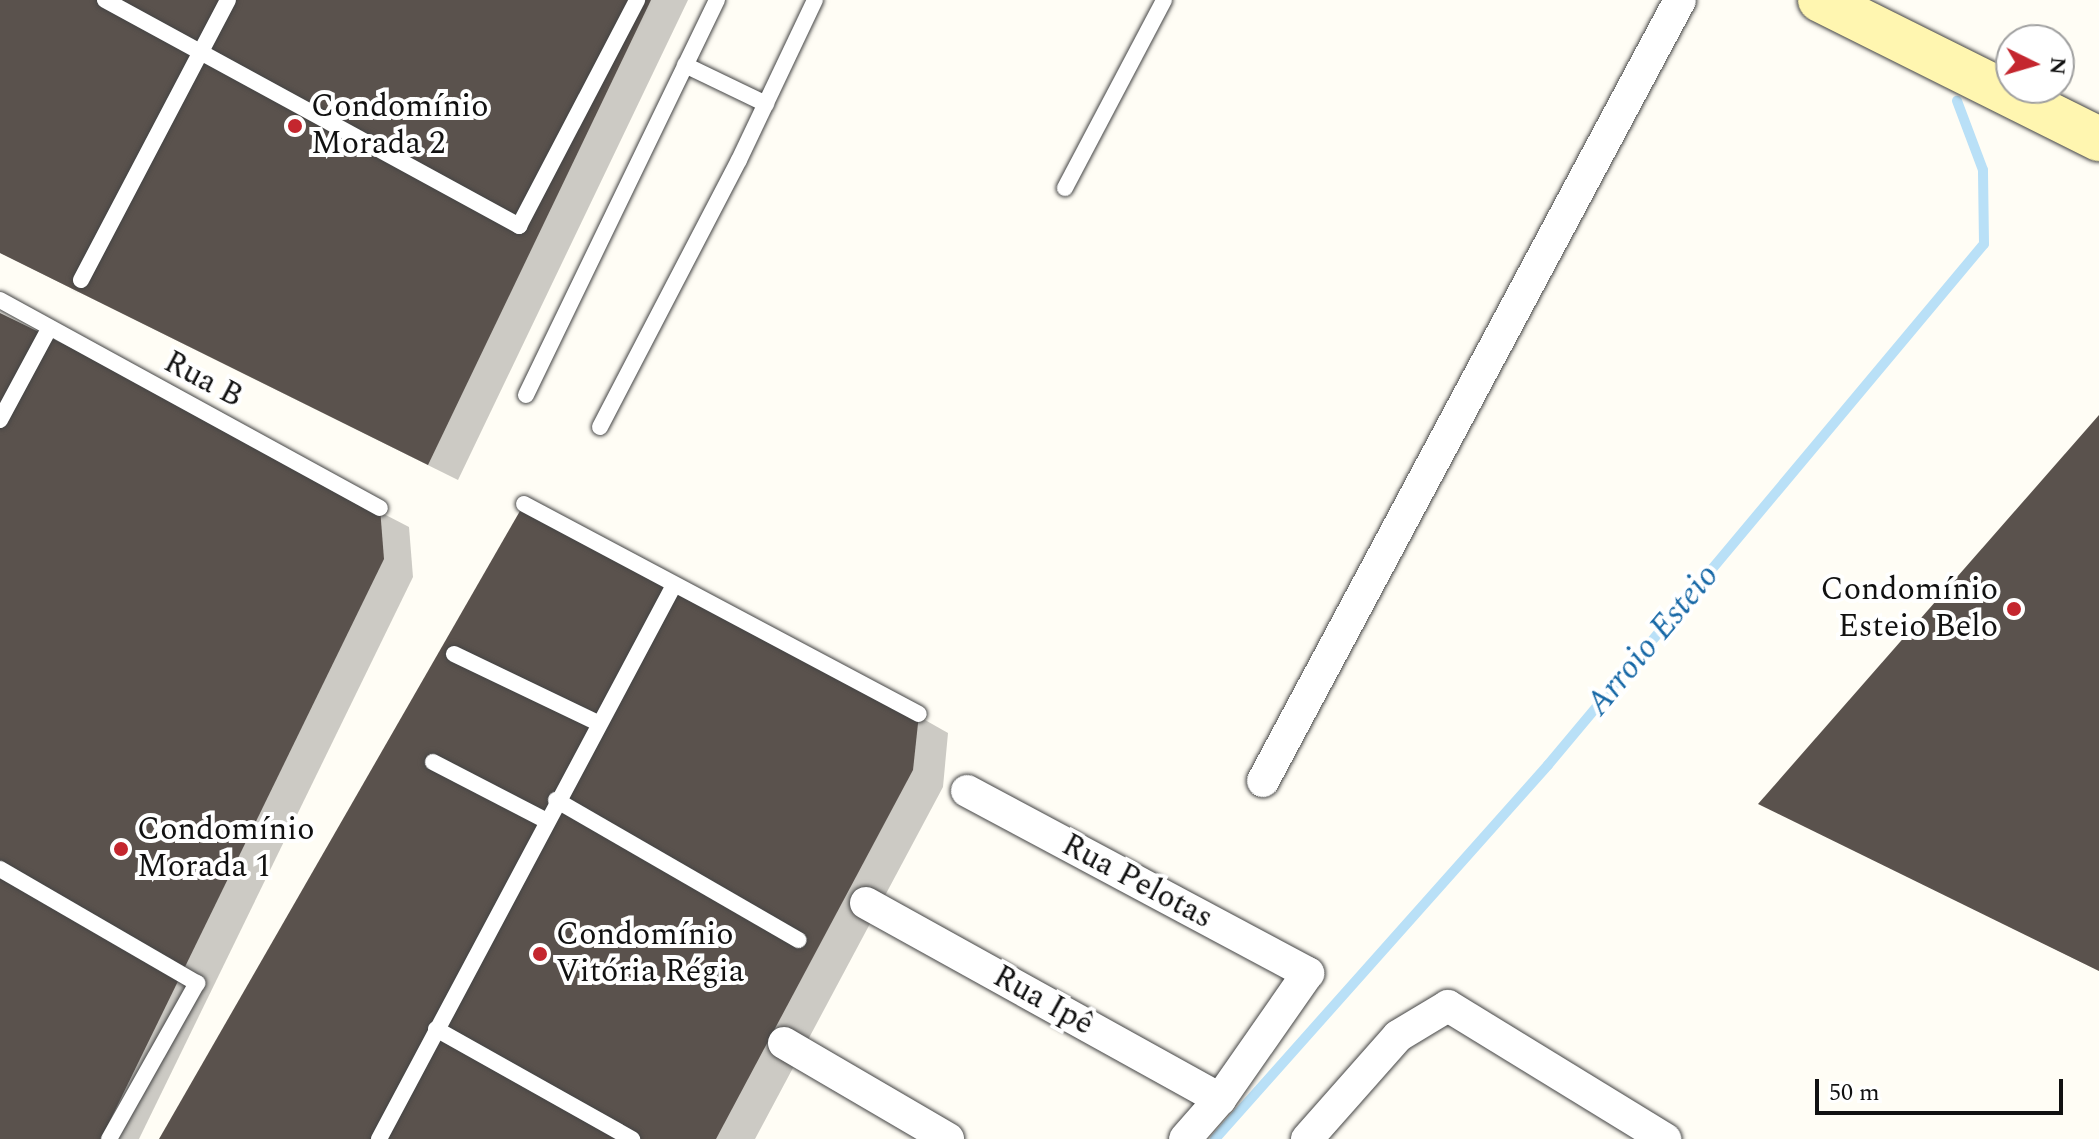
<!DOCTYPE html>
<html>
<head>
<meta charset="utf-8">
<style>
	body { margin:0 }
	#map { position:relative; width:2099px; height:1139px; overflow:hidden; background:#fffdf5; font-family:Spectral,serif }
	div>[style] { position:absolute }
	.shadow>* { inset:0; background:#0003 }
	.stream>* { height:10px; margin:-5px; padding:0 5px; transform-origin:5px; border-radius:5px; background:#b9e0f7 }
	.building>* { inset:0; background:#5a524d }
	.roads { filter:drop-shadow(0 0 2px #444) drop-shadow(0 0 2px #444) }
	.lane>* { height:16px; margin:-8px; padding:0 8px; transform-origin:8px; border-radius:8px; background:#fff }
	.street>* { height:32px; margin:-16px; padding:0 16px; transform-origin:16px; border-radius:16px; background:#fff }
	.secondary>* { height:44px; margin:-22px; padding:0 22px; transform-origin:22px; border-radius:22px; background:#fff6b0 }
	.dots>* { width:22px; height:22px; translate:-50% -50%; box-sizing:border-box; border:4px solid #fff; border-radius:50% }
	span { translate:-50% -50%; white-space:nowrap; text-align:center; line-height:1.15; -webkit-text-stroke:8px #fff; paint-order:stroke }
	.poi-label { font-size:32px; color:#111 }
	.left { translate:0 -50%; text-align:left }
	.right { translate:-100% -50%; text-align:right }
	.street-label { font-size:32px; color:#111 }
	.water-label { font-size:34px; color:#1768a6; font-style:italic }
	.north { position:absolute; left:1995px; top:24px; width:80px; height:80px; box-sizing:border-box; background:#fff; border:2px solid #a0a0a0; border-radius:50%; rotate:95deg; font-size:22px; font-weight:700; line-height:32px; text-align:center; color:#111 }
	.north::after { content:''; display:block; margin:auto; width:28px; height:36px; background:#c4262e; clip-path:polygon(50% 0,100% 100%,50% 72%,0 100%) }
	.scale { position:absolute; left:1815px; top:1079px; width:248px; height:36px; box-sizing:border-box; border:4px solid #111; border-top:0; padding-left:10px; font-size:24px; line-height:28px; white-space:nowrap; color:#111; -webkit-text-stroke:6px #fff; paint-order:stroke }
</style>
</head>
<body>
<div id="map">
	<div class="shadow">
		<div style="clip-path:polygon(0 0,688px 0,458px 480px,0 253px)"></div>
		<div style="clip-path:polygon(0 315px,409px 527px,413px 577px,139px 1139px,0 1139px)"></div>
		<div style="clip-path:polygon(2099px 418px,2099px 971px,1761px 803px)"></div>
		<div style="clip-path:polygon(918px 716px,948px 733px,943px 787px,755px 1139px,161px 1139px)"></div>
	</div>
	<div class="stream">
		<div style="left:1215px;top:1139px;width:501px;rotate:-48.32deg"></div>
		<div style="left:1548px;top:765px;width:679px;rotate:-50.08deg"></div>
		<div style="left:1984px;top:244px;width:74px;rotate:-90.8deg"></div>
		<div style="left:1983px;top:170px;width:74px;rotate:-110.6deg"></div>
	</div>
	<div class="building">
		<div style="clip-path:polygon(0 0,651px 0,428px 465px,0 253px)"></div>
		<div style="clip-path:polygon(0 313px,199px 410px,380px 508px,384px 559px,101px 1139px,0 1139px)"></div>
		<div style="clip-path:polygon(2099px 415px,2099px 971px,1758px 804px)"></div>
		<div style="clip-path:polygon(524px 504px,919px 714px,913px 770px,716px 1139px,159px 1139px)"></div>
	</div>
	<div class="roads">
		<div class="lane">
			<div style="left:105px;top:0;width:472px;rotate:28.6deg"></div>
			<div style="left:519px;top:226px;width:255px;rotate:-62.4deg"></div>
			<div style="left:685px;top:65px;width:90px;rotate:25.7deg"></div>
			<div style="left:1065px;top:188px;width:212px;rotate:-62.2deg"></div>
			<div style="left:81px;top:280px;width:316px;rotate:-62.3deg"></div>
			<div style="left:0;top:300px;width:433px;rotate:28.7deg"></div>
			<div style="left:526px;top:395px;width:439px;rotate:-64.2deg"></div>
			<div style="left:0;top:420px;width:103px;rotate:-61.7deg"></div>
			<div style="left:600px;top:427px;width:301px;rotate:-62.5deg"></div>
			<div style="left:739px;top:160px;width:177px;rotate:-64.6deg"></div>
			<div style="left:524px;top:504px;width:447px;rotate:28deg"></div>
			<div style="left:454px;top:654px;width:160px;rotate:25.6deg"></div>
			<div style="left:433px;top:762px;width:126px;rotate:27.4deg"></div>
			<div style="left:556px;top:800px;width:280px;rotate:30deg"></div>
			<div style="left:0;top:869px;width:228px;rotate:30.1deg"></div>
			<div style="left:197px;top:983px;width:179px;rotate:119.4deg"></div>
			<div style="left:436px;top:1029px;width:225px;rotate:29.3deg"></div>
			<div style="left:379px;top:1139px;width:625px;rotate:-61.96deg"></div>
		</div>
		<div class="street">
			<div style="left:1263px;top:781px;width:885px;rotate:-61.9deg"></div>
			<div style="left:967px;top:791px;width:387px;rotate:28.1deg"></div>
			<div style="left:1308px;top:973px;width:154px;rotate:124.9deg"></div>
			<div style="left:1220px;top:1099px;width:53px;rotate:131.2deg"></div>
			<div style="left:866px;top:903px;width:405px;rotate:29deg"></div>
			<div style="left:784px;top:1043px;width:190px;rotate:30.3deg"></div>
			<div style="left:1307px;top:1139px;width:137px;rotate:-48.5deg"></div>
			<div style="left:1398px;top:1036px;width:58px;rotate:-31deg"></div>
			<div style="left:1448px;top:1006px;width:255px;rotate:31.5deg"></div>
		</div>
		<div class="secondary">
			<div style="left:1820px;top:0;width:312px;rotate:26.5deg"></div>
		</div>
	</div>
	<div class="dots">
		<div style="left:295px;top:126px;background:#c4262e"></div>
		<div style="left:2014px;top:609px;background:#c4262e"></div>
		<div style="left:121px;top:849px;background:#c4262e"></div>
		<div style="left:540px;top:954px;background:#c4262e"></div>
	</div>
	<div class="poi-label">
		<span class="left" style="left:311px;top:126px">Condomínio<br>Morada 2</span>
		<span class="right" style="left:1998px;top:609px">Condomínio<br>Esteio Belo</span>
		<span class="left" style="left:137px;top:849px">Condomínio<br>Morada 1</span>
		<span class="left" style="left:556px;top:954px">Condomínio<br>Vitória Régia</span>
	</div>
	<div class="street-label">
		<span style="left:203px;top:380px;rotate:28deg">Rua B</span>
		<span style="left:1137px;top:882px;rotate:28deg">Rua Pelotas</span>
		<span style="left:1043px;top:1001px;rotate:29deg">Rua Ipê</span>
	</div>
	<div class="water-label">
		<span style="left:1653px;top:640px;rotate:-50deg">Arroio Esteio</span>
	</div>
	<div class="north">N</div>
	<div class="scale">50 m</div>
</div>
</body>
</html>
